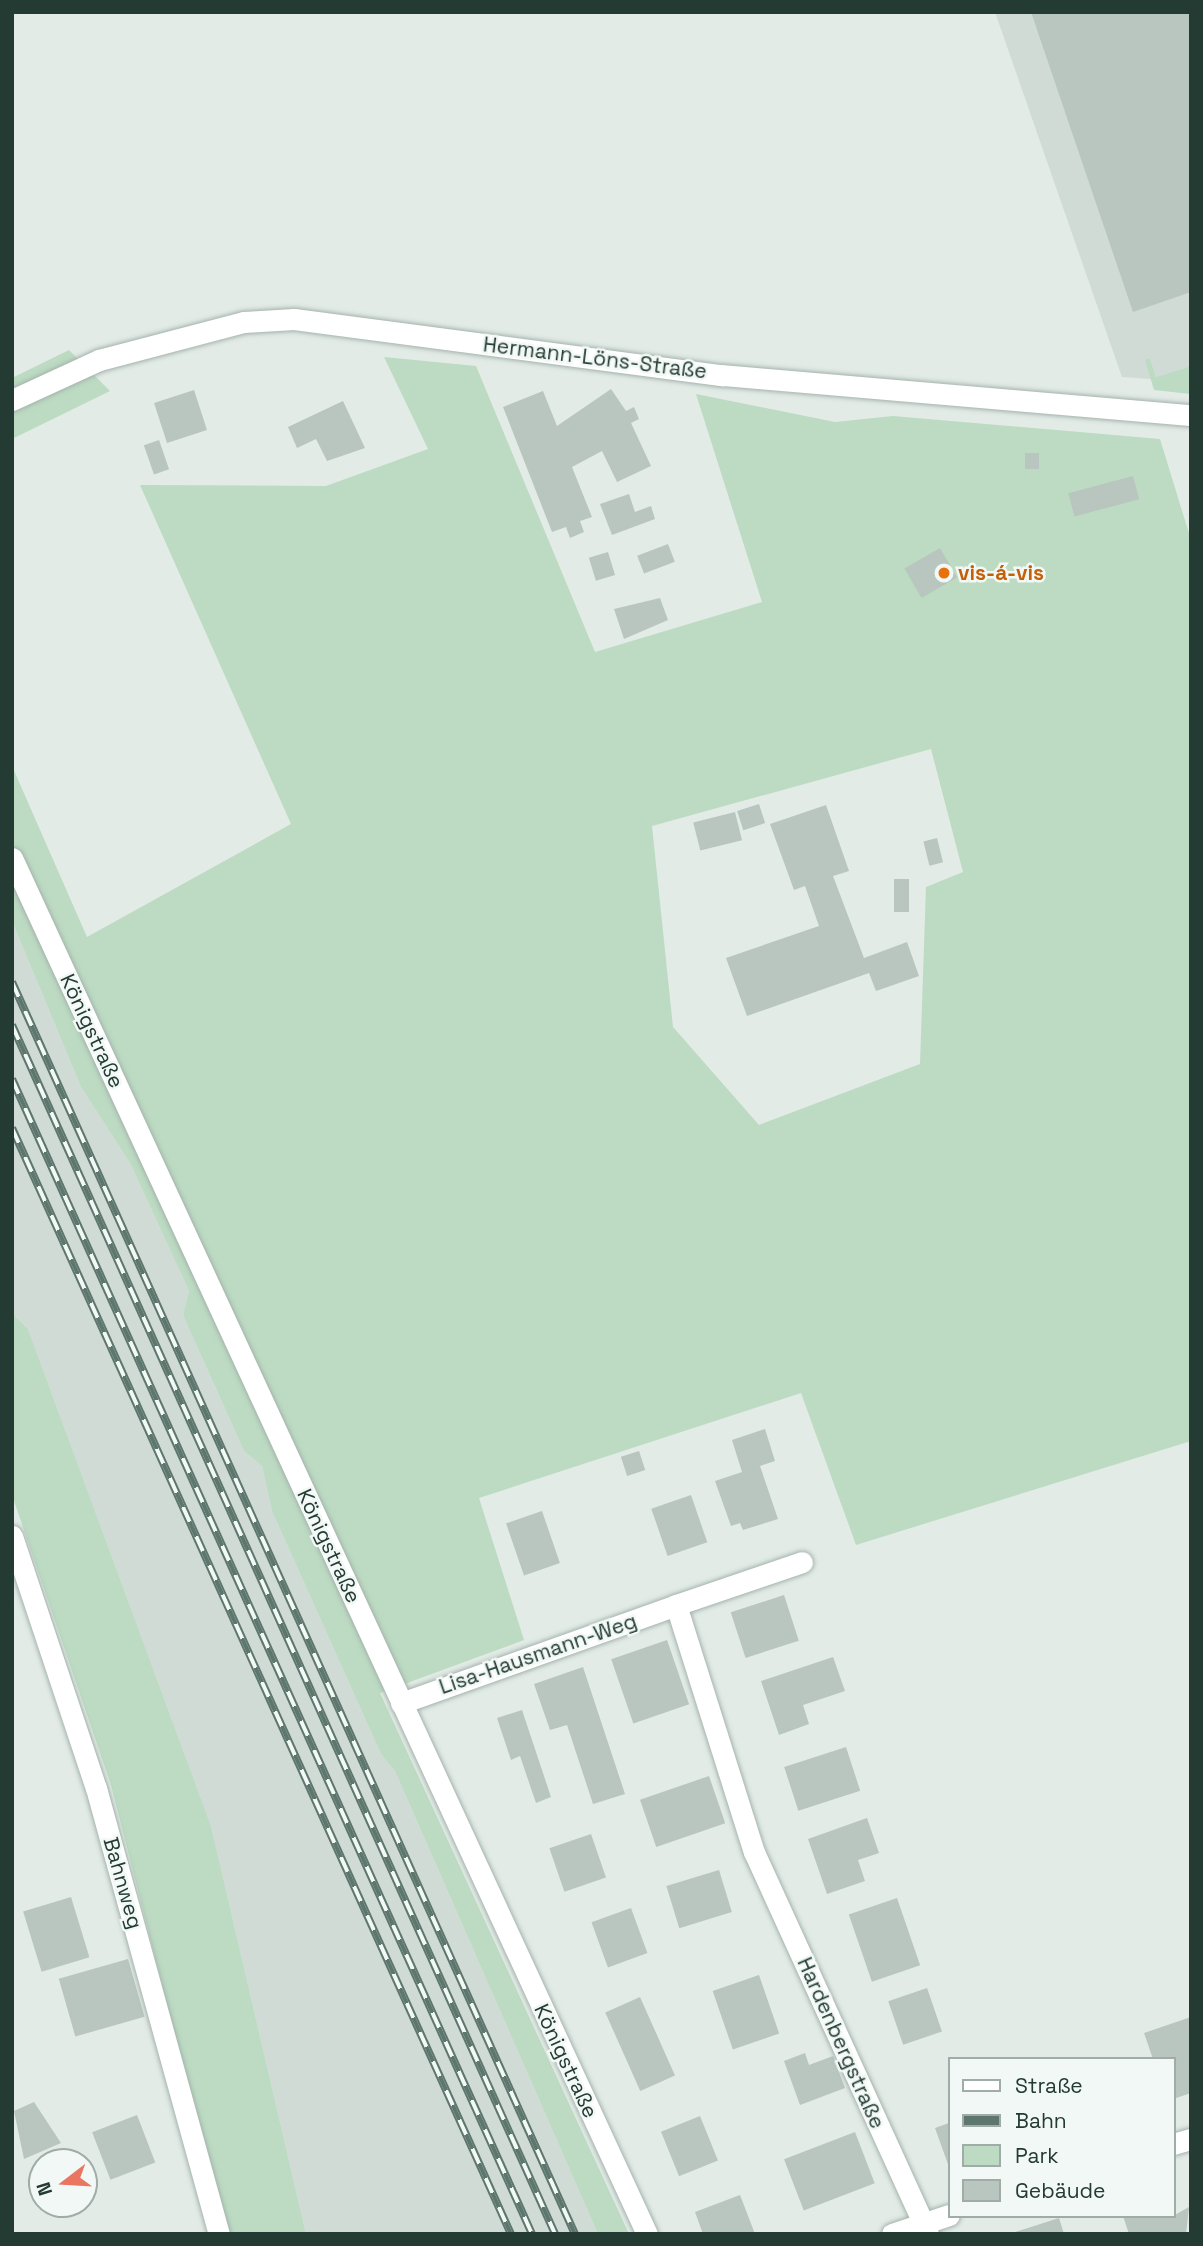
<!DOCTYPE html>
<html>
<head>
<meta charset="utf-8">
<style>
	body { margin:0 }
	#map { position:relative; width:1203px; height:2246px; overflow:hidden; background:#e2ebe6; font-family:"Space Grotesk",sans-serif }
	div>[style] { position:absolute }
	.built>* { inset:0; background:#d0dbd5 }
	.green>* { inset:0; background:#bcdbc2 }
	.building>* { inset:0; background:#b8c6bf; transform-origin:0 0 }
	.roads { filter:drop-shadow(0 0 2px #a5b3ad) drop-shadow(0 0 2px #a5b3ad) }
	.minor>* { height:21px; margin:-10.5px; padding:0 10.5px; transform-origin:10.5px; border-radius:10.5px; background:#fff }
	.rail>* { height:8px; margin-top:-4px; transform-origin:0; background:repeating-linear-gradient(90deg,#f2f8f5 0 16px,#5e776e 0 32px); box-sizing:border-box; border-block:2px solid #5e776e }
	.dots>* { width:19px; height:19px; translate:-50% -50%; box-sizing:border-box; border:4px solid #f2f8f5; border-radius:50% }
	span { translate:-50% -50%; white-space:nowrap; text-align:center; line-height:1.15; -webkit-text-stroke:5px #f2f8f5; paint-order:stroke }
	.street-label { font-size:21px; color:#233b33 }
	.food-label { font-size:21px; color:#c56008; font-weight:700 }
	.left { translate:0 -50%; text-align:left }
	.frame { position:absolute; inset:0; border:14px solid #233b33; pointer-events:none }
	.legend { position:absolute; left:948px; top:2057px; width:228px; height:161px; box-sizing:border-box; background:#f2f8f5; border:2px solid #9faca7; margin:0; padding:9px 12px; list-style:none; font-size:21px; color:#233b33 }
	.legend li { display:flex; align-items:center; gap:14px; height:35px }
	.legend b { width:35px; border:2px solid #9faca7 }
	.north { position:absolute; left:28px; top:2148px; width:70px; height:70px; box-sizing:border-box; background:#f2f8f5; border:2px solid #9faca7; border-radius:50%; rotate:253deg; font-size:19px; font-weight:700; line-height:28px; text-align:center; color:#233b33 }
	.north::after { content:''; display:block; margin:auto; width:24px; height:32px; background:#ea7662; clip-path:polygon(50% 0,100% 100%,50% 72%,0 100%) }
</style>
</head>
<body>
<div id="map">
	<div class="built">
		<div style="clip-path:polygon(995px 12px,1191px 12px,1191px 366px,1156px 377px,1150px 358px,1151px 379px,1122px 377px)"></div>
		<div style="clip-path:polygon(12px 921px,81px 1087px,130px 1163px,189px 1291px,183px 1315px,244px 1451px,262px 1466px,272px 1511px,381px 1754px,395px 1771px,598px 2234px,306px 2234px,211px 1826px,28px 1329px,12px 1313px)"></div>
	</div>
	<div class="green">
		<div style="clip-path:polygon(69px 350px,110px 391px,12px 439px,12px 378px)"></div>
		<div style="clip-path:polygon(evenodd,384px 357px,476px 366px,595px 652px,762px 602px,696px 394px,835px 422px,893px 416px,1160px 439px,1191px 540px,1191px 1441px,856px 1545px,801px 1393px,479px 1498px,524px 1640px,380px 1693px,629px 2234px,598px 2234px,395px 1771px,381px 1754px,272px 1511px,262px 1466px,244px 1451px,183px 1315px,189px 1291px,130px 1163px,81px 1087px,12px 921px,12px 766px,87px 937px,291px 824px,140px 485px,326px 486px,428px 449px,384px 357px,931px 749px,963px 872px,926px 887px,920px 1064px,759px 1125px,673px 1027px,652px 826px,931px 749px)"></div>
		<div style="clip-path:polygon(1150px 358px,1156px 377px,1191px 366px,1191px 394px,1154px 390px,1145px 360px)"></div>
		<div style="clip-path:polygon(12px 1313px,28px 1329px,211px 1826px,306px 2234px,226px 2234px,111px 1785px,12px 1495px)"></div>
	</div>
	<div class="building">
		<div style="clip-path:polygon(1031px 12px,1191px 12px,1191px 292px,1133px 312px)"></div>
		<div style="clip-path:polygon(611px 389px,626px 411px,634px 407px,639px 419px,631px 423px,651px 466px,617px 482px,602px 451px,572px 467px,592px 517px,580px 521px,584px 532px,570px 538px,566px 527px,552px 532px,503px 407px,543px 391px,557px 426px)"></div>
		<div style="left:194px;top:390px;width:42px;height:42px;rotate:72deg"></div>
		<div style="clip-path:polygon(343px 401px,365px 448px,327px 461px,316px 439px,297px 448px,288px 427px)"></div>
		<div style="left:159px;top:440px;width:31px;height:16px;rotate:71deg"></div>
		<div style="left:1025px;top:453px;width:14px;height:16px"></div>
		<div style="left:1133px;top:476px;width:24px;height:67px;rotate:75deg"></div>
		<div style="clip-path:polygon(629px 494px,635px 512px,651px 506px,655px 519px,612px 535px,600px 504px)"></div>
		<div style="left:668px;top:544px;width:19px;height:33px;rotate:69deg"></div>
		<div style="left:940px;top:548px;width:34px;height:41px;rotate:60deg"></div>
		<div style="left:608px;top:552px;width:24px;height:20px;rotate:73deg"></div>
		<div style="clip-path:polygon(660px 598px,668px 620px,624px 639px,614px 609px)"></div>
		<div style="left:759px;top:804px;width:20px;height:23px;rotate:72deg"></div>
		<div style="clip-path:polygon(826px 805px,849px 871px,833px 876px,864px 958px,907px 942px,919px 976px,876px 991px,869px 973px,747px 1016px,726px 958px,819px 926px,805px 886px,794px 890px,770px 824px)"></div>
		<div style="left:735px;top:812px;width:29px;height:43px;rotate:76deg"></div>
		<div style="left:937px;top:838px;width:25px;height:14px;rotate:76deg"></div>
		<div style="left:894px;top:879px;width:15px;height:33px"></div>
		<div style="clip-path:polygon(765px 1429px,775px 1461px,760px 1466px,778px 1519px,743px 1530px,740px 1523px,731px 1526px,715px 1481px,742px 1472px,732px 1440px)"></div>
		<div style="left:639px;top:1451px;width:20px;height:19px;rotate:72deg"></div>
		<div style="left:691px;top:1495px;width:50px;height:42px;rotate:71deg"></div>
		<div style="left:542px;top:1511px;width:55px;height:38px;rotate:71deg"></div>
		<div style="left:784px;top:1595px;width:48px;height:56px;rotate:72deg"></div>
		<div style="left:667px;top:1640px;width:68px;height:59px;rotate:71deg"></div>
		<div style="clip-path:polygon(833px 1657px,845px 1691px,803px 1705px,809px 1724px,779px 1735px,761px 1681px)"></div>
		<div style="clip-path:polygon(583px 1667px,625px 1794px,593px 1804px,567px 1725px,550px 1730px,534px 1684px)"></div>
		<div style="clip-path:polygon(522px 1710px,551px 1797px,536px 1803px,520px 1756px,511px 1760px,497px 1718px)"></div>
		<div style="left:846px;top:1747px;width:46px;height:65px;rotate:72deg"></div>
		<div style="left:709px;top:1776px;width:50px;height:73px;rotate:71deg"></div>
		<div style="clip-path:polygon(867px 1818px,879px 1853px,858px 1860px,865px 1881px,827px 1894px,808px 1839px)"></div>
		<div style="left:591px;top:1834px;width:46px;height:44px;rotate:71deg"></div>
		<div style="left:719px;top:1870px;width:44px;height:55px;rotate:73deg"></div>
		<div style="left:71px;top:1897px;width:63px;height:50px;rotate:73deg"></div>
		<div style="left:897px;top:1898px;width:71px;height:51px;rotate:71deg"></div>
		<div style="left:631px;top:1908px;width:48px;height:42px;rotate:70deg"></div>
		<div style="left:128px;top:1959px;width:60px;height:72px;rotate:74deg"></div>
		<div style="left:759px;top:1975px;width:62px;height:49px;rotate:71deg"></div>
		<div style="left:927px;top:1988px;width:46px;height:41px;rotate:71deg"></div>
		<div style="left:640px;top:1997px;width:86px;height:38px;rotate:66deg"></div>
		<div style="clip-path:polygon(1191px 2017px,1191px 2093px,1173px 2099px,1173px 2059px,1153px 2059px,1144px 2033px)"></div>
		<div style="clip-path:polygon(805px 2053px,809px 2065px,833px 2056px,845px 2088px,800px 2105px,784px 2061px)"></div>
		<div style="clip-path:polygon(34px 2102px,61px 2143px,24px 2159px,14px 2111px)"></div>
		<div style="left:137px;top:2115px;width:51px;height:48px;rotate:69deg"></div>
		<div style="left:700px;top:2116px;width:48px;height:42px;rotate:68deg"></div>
		<div style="clip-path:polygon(949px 2123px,949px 2167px,935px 2128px)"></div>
		<div style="left:855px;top:2132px;width:55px;height:76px;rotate:69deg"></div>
		<div style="clip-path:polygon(740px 2195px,755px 2234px,703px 2234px,695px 2212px)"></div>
		<div style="clip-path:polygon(1189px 2207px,1186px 2234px,1129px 2234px,1123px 2216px,1173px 2216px)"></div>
		<div style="clip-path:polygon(1059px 2218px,1064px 2234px,1012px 2234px,1012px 2233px)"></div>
	</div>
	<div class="roads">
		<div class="minor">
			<div style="left:12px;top:400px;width:96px;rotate:-24.7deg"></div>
			<div style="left:99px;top:360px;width:150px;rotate:-14.7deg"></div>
			<div style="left:244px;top:322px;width:50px;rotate:-3.4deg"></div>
			<div style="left:294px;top:319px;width:432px;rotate:7.5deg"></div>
			<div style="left:722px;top:375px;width:471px;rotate:4.9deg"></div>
			<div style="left:12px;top:858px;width:1515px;rotate:65.23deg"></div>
			<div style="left:12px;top:1536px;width:266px;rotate:71.6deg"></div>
			<div style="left:96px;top:1788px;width:463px;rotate:74.6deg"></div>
			<div style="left:676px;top:1605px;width:133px;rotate:-18.8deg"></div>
			<div style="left:401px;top:1703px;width:292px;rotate:-19.6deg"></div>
			<div style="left:676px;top:1605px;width:259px;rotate:72.5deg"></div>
			<div style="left:754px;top:1852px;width:420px;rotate:65.5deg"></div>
			<div style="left:1173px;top:2144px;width:19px;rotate:-16deg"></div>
			<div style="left:892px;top:2234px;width:60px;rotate:-18.4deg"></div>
		</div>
	</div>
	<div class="rail">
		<div style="left:12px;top:982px;width:1373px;rotate:65.79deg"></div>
		<div style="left:12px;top:1025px;width:1325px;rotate:65.81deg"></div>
		<div style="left:12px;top:1079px;width:1267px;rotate:65.76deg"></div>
		<div style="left:12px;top:1128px;width:1213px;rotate:65.72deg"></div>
	</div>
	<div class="dots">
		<div style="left:944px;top:573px;background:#e8710a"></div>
	</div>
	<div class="street-label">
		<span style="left:595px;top:358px;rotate:7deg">Hermann-Löns-Straße</span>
		<span style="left:92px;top:1031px;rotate:65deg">Königstraße</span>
		<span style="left:329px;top:1546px;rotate:65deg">Königstraße</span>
		<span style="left:538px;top:1654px;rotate:-19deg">Lisa-Hausmann-Weg</span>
		<span style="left:123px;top:1883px;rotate:74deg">Bahnweg</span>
		<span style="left:841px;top:2043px;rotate:66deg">Hardenbergstraße</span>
		<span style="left:566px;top:2061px;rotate:65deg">Königstraße</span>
	</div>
	<div class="food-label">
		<span class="left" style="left:958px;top:573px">vis-á-vis</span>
	</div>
	<div class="frame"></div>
	<ul class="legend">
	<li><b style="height:9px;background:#fff"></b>Straße</li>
	<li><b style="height:9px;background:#5e776e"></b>Bahn</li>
	<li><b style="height:19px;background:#bcdbc2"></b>Park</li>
	<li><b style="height:19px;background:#b8c6bf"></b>Gebäude</li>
	</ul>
	<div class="north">N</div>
</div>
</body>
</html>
